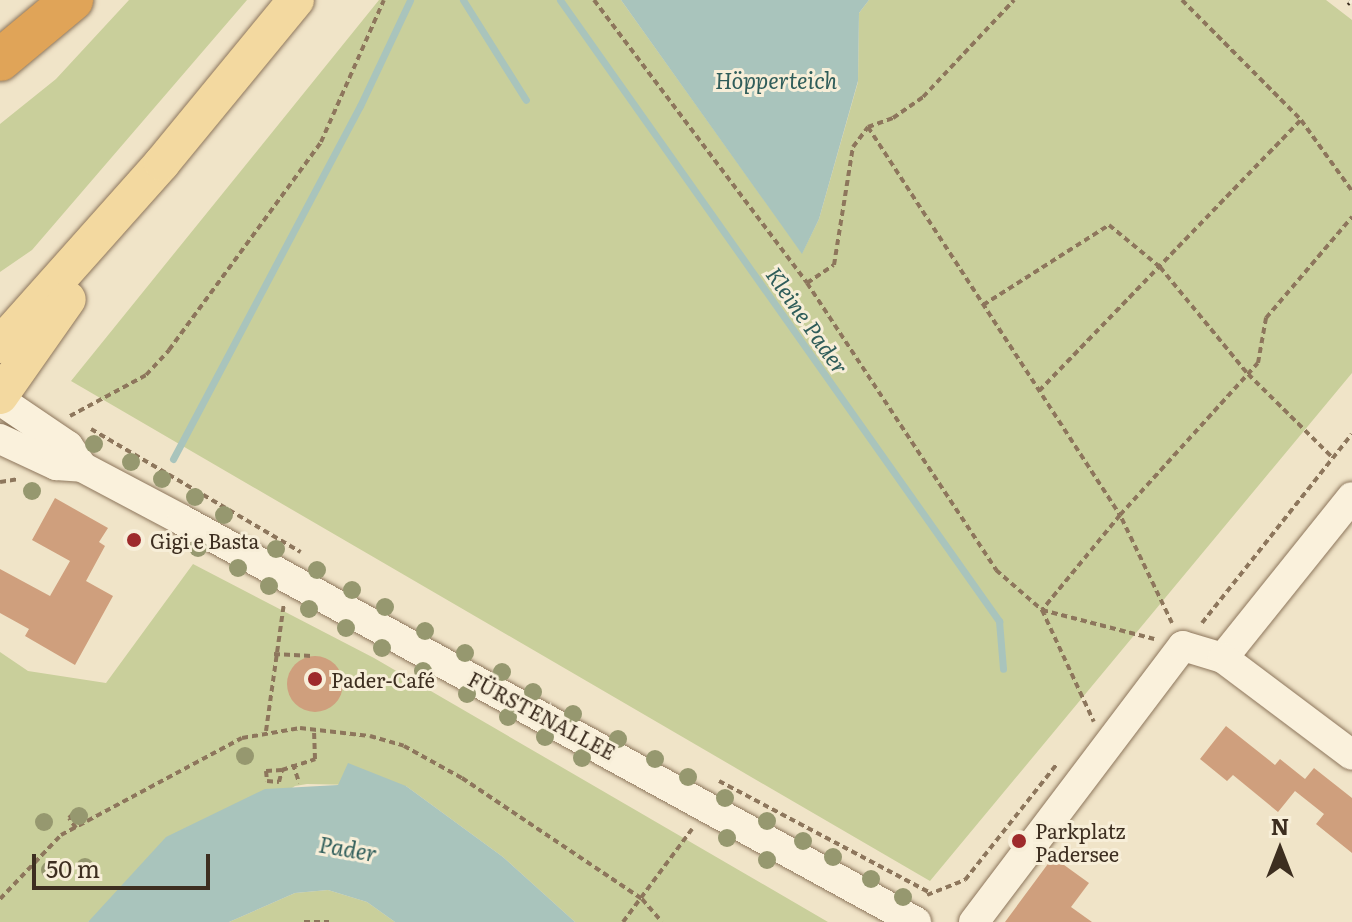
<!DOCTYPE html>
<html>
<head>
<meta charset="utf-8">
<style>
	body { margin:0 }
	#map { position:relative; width:1352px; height:922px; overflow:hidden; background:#f0e4c8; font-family:Literata,serif }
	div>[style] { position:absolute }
	.green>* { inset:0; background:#c9cf9b }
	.water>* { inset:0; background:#a9c4bc }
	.stream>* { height:7px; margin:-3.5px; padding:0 3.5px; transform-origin:3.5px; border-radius:3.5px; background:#a9c4bc }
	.building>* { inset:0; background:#cf9f7d }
	.round { border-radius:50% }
	.path>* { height:4px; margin-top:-2px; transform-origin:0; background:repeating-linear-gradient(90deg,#8d765c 0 6px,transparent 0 10px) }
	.roads { filter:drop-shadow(0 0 2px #8d765c) drop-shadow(0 0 2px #8d765c) }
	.minor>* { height:30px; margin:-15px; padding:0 15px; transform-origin:15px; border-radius:15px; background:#faf1dc }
	.major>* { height:36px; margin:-18px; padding:0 18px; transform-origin:18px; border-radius:18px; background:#f3d9a0 }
	.highway>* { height:42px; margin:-21px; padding:0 21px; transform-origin:21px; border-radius:21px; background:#e0a458 }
	.rail>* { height:9px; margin-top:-4.5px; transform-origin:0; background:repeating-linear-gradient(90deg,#f7eed8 0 18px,#3d2e20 0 36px); box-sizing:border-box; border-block:2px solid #3d2e20 }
	.trees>* { width:18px; height:18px; margin:-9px; border-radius:50%; background:#96986f }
	.dots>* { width:22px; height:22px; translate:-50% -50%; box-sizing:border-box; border:4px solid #f7eed8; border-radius:50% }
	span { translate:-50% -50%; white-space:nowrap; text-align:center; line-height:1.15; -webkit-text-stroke:6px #f7eed8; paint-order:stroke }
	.poi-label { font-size:20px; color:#3d2e20 }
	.left { translate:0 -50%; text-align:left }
	.street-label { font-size:20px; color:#3d2e20 }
	.water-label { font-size:22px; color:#2f5d5a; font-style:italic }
	.north { position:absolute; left:1240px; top:810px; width:80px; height:80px; -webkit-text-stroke:6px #f7eed8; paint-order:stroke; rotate:0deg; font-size:22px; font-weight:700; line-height:32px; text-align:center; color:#3d2e20 }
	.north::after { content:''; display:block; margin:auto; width:28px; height:36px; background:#3d2e20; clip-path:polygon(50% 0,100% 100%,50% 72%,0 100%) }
	.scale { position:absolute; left:32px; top:854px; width:178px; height:36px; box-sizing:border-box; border:4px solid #3d2e20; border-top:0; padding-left:10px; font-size:24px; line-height:28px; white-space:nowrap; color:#3d2e20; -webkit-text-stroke:6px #f7eed8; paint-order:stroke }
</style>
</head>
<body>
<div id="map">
	<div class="green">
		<div style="clip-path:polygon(129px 0,247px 0,32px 250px,0 272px,0 124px,56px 79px)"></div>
		<div style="clip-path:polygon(379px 0,621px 0,802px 253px,819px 219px,858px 82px,859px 13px,869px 0,1326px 0,1352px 20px,1352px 373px,930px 881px,71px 381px)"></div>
		<div style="clip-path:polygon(193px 564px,374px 658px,828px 922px,575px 922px,503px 857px,406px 786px,307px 784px,295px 786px,88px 922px,0 922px,0 652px,28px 671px,106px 683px)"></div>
		<div style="clip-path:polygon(328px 890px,367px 902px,395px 922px,229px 922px,295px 893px)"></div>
	</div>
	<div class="water">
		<div style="clip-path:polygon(621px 0,869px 0,859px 13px,858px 81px,819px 219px,802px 254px)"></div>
		<div style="clip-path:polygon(348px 763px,406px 786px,503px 857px,575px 922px,395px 922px,367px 902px,328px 890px,295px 893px,229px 922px,88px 922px,166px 837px,265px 789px,338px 785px)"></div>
	</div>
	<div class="stream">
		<div style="left:463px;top:0;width:118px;rotate:57.8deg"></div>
		<div style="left:560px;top:0;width:761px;rotate:54.74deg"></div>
		<div style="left:999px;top:621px;width:48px;rotate:85.2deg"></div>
		<div style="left:173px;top:459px;width:399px;rotate:-62.1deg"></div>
		<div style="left:360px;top:106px;width:117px;rotate:-64.7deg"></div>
	</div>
	<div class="building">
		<div style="clip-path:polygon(55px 498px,108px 528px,99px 542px,105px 546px,86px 581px,113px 596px,75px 665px,25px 636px,29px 629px,0 613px,0 569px,50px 596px,70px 561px,32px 540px)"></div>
		<div class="round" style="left:287px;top:656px;width:56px;height:56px"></div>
		<div style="clip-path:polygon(1226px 726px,1275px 765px,1280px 759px,1305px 779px,1314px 768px,1352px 798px,1352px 853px,1316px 824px,1324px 814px,1295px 791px,1278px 812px,1233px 775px,1227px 781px,1200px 759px)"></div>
		<div style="clip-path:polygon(1053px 857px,1089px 883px,1071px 907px,1092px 922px,1005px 922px)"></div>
	</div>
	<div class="path">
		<div style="left:594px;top:0;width:354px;rotate:53deg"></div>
		<div style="left:807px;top:283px;width:344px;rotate:56.6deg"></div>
		<div style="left:996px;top:570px;width:61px;rotate:41deg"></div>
		<div style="left:1042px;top:610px;width:116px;rotate:14.5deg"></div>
		<div style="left:1182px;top:0;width:169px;rotate:45.2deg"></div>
		<div style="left:1301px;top:120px;width:87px;rotate:54.3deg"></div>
		<div style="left:868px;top:127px;width:463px;rotate:57deg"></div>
		<div style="left:1120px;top:515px;width:123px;rotate:129.4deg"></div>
		<div style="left:1042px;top:610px;width:123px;rotate:65.1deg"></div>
		<div style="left:807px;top:283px;width:32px;rotate:-34deg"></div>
		<div style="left:834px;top:265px;width:120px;rotate:-80.9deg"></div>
		<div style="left:853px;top:147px;width:25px;rotate:-53deg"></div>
		<div style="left:868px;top:127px;width:27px;rotate:-20deg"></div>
		<div style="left:893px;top:118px;width:37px;rotate:-35deg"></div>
		<div style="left:923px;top:97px;width:133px;rotate:-46.8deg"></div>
		<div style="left:983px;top:305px;width:149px;rotate:-32.4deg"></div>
		<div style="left:1109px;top:225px;width:66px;rotate:39.5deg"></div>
		<div style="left:1160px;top:267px;width:139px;rotate:50.6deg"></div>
		<div style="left:1248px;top:374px;width:120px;rotate:44.7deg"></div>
		<div style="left:1039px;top:391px;width:377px;rotate:-46deg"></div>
		<div style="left:70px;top:416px;width:86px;rotate:-28.3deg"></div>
		<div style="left:146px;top:375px;width:34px;rotate:-47deg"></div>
		<div style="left:169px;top:350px;width:258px;rotate:-53.8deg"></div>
		<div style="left:321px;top:142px;width:155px;rotate:-66.1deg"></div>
		<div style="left:91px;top:429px;width:243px;rotate:30.4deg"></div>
		<div style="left:0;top:482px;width:19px;rotate:-9deg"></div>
		<div style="left:1172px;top:623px;width:120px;rotate:-115.7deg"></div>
		<div style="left:1120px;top:515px;width:205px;rotate:-47.8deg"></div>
		<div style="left:1258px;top:363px;width:46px;rotate:-79.9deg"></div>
		<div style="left:1266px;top:318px;width:133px;rotate:-49.6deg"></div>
		<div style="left:1202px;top:623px;width:241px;rotate:-51.6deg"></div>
		<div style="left:274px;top:654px;width:38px;rotate:3deg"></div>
		<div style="left:266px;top:731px;width:129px;rotate:-82deg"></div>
		<div style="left:293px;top:764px;width:20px;rotate:72deg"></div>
		<div style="left:282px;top:770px;width:16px;rotate:176deg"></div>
		<div style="left:266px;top:771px;width:10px;rotate:84deg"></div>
		<div style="left:267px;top:781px;width:12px;rotate:5deg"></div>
		<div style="left:279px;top:782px;width:12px;rotate:-76deg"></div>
		<div style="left:282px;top:770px;width:35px;rotate:-18deg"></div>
		<div style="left:315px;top:759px;width:30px;rotate:-92deg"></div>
		<div style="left:719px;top:781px;width:238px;rotate:27.9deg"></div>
		<div style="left:76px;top:828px;width:12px;rotate:-125deg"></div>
		<div style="left:69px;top:818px;width:8px;rotate:-45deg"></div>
		<div style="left:75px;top:812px;width:8px;rotate:-7deg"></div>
		<div style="left:83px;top:811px;width:12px;rotate:59deg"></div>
		<div style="left:927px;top:895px;width:41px;rotate:-21.5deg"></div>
		<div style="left:965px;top:880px;width:147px;rotate:-51.6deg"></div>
		<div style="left:0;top:899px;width:88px;rotate:-46.4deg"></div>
		<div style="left:61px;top:835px;width:205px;rotate:-28.2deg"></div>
		<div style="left:242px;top:738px;width:59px;rotate:-9.8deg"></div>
		<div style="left:300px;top:728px;width:70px;rotate:6.5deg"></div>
		<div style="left:370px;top:736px;width:35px;rotate:16deg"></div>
		<div style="left:404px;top:746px;width:66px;rotate:28.9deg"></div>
		<div style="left:462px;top:778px;width:217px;rotate:33.9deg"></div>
		<div style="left:642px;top:899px;width:30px;rotate:49deg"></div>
		<div style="left:304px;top:922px;width:25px"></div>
		<div style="left:623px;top:922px;width:116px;rotate:-53.4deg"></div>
	</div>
	<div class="roads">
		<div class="minor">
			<div style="left:0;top:400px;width:82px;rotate:34.1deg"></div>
			<div style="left:68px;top:446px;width:25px;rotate:56deg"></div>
			<div style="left:0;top:439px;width:62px;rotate:24.9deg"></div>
			<div style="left:56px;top:465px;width:26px;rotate:4deg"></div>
			<div style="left:82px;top:467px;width:113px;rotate:27.9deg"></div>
			<div style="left:182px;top:520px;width:837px;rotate:28.71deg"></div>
			<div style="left:1223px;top:658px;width:206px;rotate:-51.3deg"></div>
			<div style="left:974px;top:922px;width:346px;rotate:-52.9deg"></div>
			<div style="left:1183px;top:646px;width:42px;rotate:16.7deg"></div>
			<div style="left:1223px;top:658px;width:161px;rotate:36.9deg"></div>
		</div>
		<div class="major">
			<div style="left:0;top:345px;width:244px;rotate:-48.3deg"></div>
			<div style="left:162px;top:163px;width:211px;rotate:-50.6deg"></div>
			<div style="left:0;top:396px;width:118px;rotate:-55deg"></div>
		</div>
		<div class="highway">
			<div style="left:0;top:60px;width:94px;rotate:-39.8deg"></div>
		</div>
	</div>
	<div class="rail">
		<div style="left:1350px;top:0;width:3px;rotate:45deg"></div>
	</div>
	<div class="trees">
		<div style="left:94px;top:444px"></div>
		<div style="left:131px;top:462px"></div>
		<div style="left:162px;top:479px"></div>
		<div style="left:32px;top:491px"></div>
		<div style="left:195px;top:497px"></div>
		<div style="left:224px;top:515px"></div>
		<div style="left:198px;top:548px"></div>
		<div style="left:276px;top:549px"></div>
		<div style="left:238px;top:568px"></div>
		<div style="left:317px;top:570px"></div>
		<div style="left:269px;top:586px"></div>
		<div style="left:352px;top:590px"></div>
		<div style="left:385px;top:607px"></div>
		<div style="left:309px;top:609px"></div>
		<div style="left:346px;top:628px"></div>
		<div style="left:425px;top:631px"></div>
		<div style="left:382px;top:648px"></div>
		<div style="left:465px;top:653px"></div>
		<div style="left:423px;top:671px"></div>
		<div style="left:502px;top:672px"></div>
		<div style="left:533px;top:692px"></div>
		<div style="left:467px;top:694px"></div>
		<div style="left:573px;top:714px"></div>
		<div style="left:508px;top:717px"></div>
		<div style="left:545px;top:737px"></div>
		<div style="left:618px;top:739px"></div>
		<div style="left:245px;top:756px"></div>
		<div style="left:582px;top:758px"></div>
		<div style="left:655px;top:759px"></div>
		<div style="left:688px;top:777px"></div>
		<div style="left:725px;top:798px"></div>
		<div style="left:79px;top:816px"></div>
		<div style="left:767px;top:821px"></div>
		<div style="left:44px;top:822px"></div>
		<div style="left:727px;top:838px"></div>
		<div style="left:803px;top:841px"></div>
		<div style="left:833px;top:857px"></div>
		<div style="left:767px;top:860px"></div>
		<div style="left:85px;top:867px"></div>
		<div style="left:50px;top:870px"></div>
		<div style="left:871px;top:879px"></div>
		<div style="left:903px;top:897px"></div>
	</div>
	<div class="dots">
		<div style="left:134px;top:540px;background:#9e2a2b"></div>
		<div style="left:315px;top:679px;background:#9e2a2b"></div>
		<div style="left:1019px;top:841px;background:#9e2a2b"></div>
	</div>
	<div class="poi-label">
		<span class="left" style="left:150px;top:540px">Gigi e Basta</span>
		<span class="left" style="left:331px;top:679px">Pader-Café</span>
		<span class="left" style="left:1035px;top:842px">Parkplatz<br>Padersee</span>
	</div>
	<div class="street-label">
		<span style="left:542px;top:715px;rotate:28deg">FÜRSTENALLEE</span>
	</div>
	<div class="water-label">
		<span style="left:776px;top:80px">Höpperteich</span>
		<span style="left:808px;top:320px;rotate:55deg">Kleine Pader</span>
		<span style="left:348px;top:848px;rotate:10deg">Pader</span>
	</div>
	<div class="north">N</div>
	<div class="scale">50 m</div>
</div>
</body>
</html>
